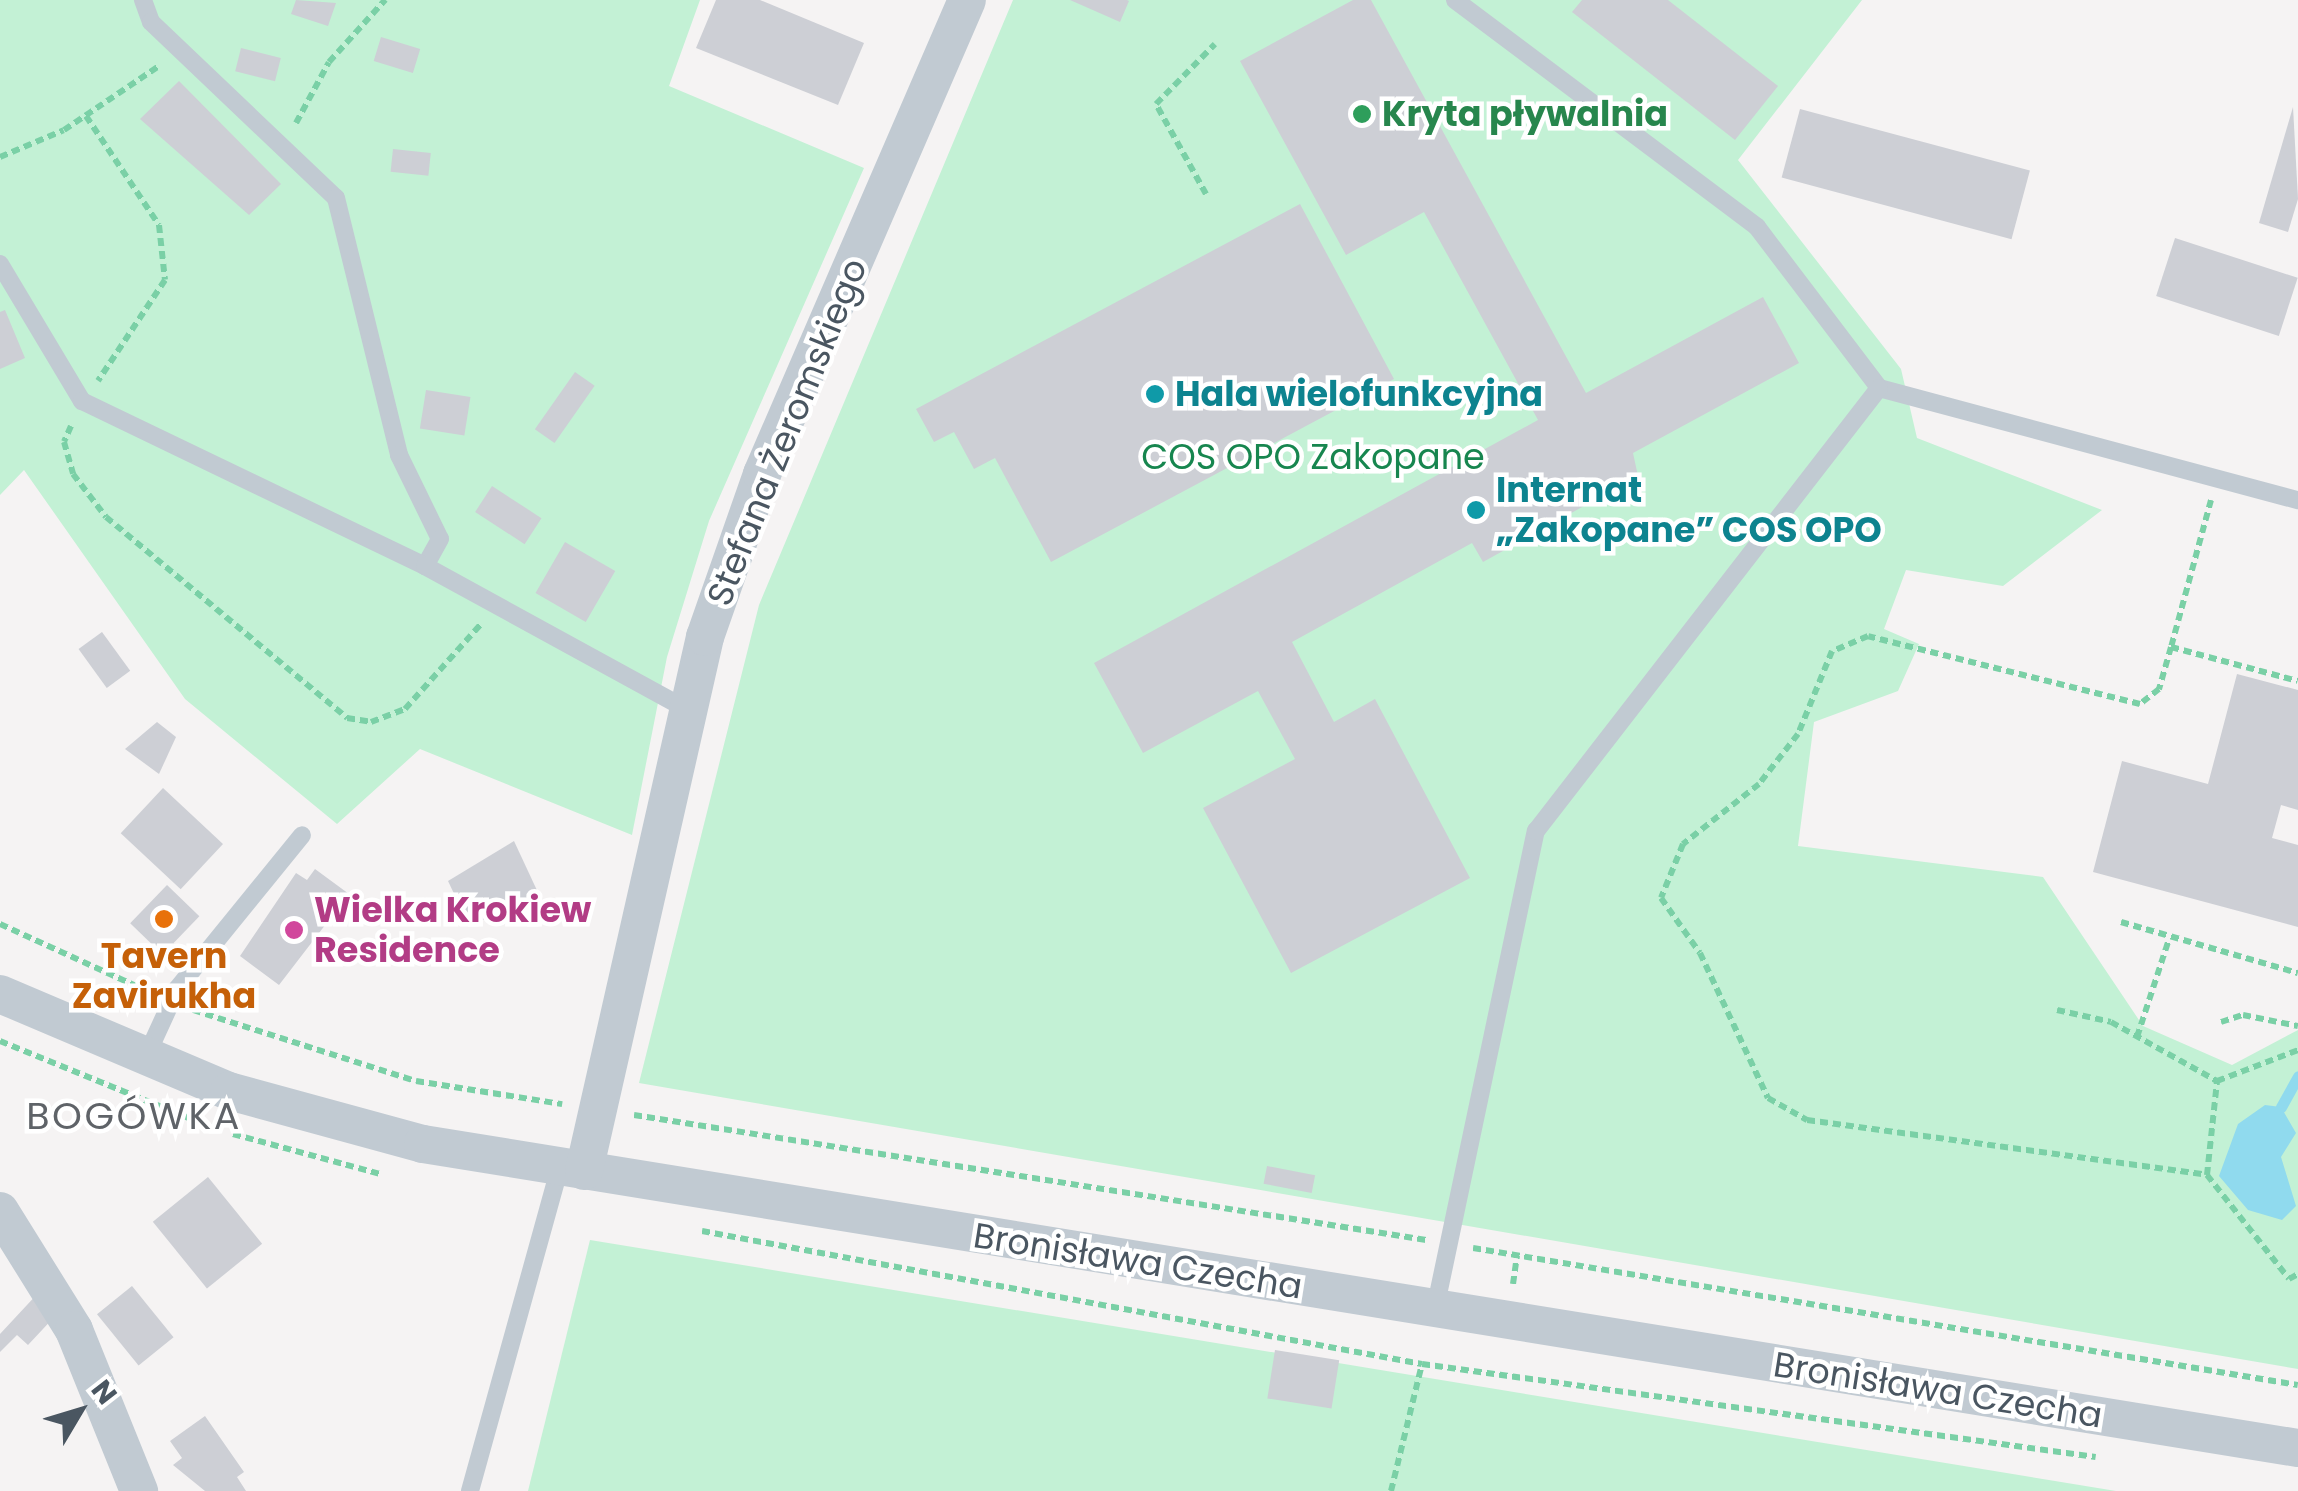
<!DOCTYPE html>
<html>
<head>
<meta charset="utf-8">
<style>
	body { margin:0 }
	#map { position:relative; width:2298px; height:1491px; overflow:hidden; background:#f5f3f3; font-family:Poppins,sans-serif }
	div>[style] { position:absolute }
	.green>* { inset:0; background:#c3f1d5 }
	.water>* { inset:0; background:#90daee }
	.stream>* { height:11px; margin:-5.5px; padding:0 5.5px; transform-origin:5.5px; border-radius:5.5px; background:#90daee }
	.building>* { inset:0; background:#cdcfd5; transform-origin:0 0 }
	.path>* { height:6px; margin-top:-3px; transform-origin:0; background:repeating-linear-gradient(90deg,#7ad0a6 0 8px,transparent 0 13px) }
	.service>* { height:18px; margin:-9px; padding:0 9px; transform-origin:9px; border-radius:9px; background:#c1cad2 }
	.minor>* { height:38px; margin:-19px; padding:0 19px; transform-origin:19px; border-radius:19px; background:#c1cad2 }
	.dots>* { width:28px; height:28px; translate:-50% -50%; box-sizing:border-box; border:5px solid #fff; border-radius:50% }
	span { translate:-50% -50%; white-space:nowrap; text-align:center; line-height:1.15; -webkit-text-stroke:9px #fff; paint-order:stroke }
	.leisure-label { font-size:35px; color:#27864d; font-weight:700 }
	.left { translate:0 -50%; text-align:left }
	.culture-label { font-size:35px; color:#0d838f; font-weight:700 }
	.street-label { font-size:35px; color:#4a5661 }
	.park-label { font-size:35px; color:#17864f }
	.hotel-label { font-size:35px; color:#b23c85; font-weight:700 }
	.food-label { font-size:35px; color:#c56008; font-weight:700 }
	.neighbourhood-label { font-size:38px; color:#5f6368; letter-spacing:2.5px }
	.north { position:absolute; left:30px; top:1361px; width:100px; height:100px; -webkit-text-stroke:8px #fff; paint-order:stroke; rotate:52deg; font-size:28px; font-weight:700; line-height:40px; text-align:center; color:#4a5661 }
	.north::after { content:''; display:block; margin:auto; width:35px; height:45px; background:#4a5661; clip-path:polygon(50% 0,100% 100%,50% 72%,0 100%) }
</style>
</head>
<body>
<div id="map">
	<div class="green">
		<div style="clip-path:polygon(0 0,700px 0,669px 86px,864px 168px,709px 521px,667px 657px,632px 835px,420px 749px,337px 824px,185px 699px,24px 470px,0 495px)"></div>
		<div style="clip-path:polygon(1013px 0,1862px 0,1738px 160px,1901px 369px,1917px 438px,2102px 510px,2003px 586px,1906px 570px,1884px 629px,1919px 644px,1898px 691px,1814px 722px,1798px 846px,2043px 877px,2143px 1026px,2232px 1065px,2298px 1030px,2298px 1369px,639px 1083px,759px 605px)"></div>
		<div style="clip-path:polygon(590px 1240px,2116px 1491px,528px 1491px)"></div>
	</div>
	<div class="water">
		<div style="clip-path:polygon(2265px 1105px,2281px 1107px,2296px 1133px,2281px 1157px,2296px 1206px,2282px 1220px,2248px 1210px,2219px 1176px,2238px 1124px)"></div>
	</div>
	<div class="stream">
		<div style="left:2281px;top:1107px;width:35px;rotate:-61deg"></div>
	</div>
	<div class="building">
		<div style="clip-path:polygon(296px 0,336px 3px,328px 26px,291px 14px)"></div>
		<div style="clip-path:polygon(716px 0,760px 0,864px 43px,838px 105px,696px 48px)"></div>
		<div style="clip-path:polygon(1070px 0,1127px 0,1129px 1px,1120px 22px)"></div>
		<div style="clip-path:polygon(1353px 0,1371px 0,1586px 393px,1763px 297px,1799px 363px,1633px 453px,1638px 476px,1483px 562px,1472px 543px,1292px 642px,1334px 722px,1375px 699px,1470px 878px,1291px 973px,1203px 808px,1295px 759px,1258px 691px,1143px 753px,1094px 663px,1538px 420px,1424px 212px,1346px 255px,1240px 61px)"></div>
		<div style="clip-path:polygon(1582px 0,1668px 0,1778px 86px,1735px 140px,1572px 12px)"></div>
		<div style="left:381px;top:37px;width:41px;height:25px;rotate:17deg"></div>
		<div style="left:241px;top:48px;width:41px;height:24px;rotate:14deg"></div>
		<div style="clip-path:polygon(179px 81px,281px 184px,249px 215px,140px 119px)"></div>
		<div style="clip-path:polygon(2293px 107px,2298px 199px,2288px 232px,2259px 223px)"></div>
		<div style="left:1800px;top:109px;width:238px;height:71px;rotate:15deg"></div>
		<div style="left:393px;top:149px;width:38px;height:23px;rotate:6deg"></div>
		<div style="clip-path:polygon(1300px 204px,1394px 379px,1051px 562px,995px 458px,974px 469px,954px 432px,934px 442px,916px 409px)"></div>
		<div style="left:2175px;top:238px;width:129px;height:61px;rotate:18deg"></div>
		<div style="clip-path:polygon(5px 310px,25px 358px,0 369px,0 312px)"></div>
		<div style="left:575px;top:372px;width:24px;height:70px;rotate:35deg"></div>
		<div style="left:426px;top:390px;width:45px;height:39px;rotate:9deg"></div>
		<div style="left:492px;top:486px;width:59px;height:31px;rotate:33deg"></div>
		<div style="left:565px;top:542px;width:58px;height:59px;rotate:30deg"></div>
		<div style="left:102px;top:632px;width:48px;height:29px;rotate:54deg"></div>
		<div style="clip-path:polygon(2237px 674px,2298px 690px,2298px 810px,2281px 805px,2272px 838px,2298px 845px,2298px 927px,2093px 872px,2122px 761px,2208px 784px)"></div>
		<div style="clip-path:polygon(157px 722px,176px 737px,159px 774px,125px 749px)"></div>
		<div style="left:163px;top:788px;width:82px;height:62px;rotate:43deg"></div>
		<div style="clip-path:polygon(514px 841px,541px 899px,469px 925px,448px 881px)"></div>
		<div style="clip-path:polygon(315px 869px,349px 894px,279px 985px,240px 956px,296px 873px,307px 880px)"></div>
		<div style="left:167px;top:885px;width:45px;height:53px;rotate:44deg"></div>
		<div style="left:1267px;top:1166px;width:49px;height:18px;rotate:11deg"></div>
		<div style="left:208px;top:1177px;width:86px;height:71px;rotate:51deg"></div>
		<div style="left:132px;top:1286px;width:66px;height:45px;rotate:51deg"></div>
		<div style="clip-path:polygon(40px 1291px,57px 1314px,28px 1345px,17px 1335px,0 1352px,0 1334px)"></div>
		<div style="left:1275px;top:1350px;width:65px;height:49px;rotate:9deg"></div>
		<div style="clip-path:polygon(205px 1416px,244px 1472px,237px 1477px,246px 1491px,205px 1491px,173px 1465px,182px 1458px,170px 1441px)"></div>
	</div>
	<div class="path">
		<div style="left:86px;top:116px;width:131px;rotate:56.2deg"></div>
		<div style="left:159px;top:225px;width:55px;rotate:83.8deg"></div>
		<div style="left:165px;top:280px;width:121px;rotate:123.6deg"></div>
		<div style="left:296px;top:123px;width:69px;rotate:-61.6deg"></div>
		<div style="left:329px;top:62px;width:84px;rotate:-47.9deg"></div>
		<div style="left:0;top:157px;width:69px;rotate:-22.9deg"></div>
		<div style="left:64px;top:130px;width:115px;rotate:-34deg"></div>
		<div style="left:1206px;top:194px;width:103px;rotate:-119.1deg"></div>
		<div style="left:1156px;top:104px;width:84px;rotate:-45.5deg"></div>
		<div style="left:71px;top:426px;width:17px;rotate:114deg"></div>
		<div style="left:64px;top:442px;width:33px;rotate:74deg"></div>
		<div style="left:73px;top:474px;width:54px;rotate:52.5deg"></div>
		<div style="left:106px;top:517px;width:314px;rotate:39.8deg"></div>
		<div style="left:347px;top:718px;width:24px;rotate:9deg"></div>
		<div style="left:371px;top:722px;width:36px;rotate:-21deg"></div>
		<div style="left:405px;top:709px;width:113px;rotate:-48.2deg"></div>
		<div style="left:2211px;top:500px;width:152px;rotate:105.2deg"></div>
		<div style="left:2171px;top:647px;width:131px;rotate:15deg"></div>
		<div style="left:2171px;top:647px;width:44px;rotate:105.9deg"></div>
		<div style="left:2159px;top:689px;width:24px;rotate:142deg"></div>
		<div style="left:2140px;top:704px;width:280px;rotate:-166deg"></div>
		<div style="left:1868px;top:636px;width:39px;rotate:157deg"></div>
		<div style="left:1832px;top:651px;width:90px;rotate:112.3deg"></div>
		<div style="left:1798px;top:734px;width:63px;rotate:128deg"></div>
		<div style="left:1759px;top:784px;width:97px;rotate:141.7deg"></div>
		<div style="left:1683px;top:844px;width:58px;rotate:112.2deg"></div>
		<div style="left:1661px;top:898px;width:67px;rotate:54.7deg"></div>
		<div style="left:1700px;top:953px;width:160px;rotate:64.9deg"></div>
		<div style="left:1768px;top:1098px;width:45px;rotate:29.4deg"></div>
		<div style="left:1807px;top:1120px;width:404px;rotate:7.8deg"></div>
		<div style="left:2207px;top:1175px;width:132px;rotate:51.7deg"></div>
		<div style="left:2289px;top:1279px;width:10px;rotate:-29deg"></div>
		<div style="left:2121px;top:922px;width:184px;rotate:16.1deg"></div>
		<div style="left:0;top:924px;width:164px;rotate:24.5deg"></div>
		<div style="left:193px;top:1010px;width:234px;rotate:17.7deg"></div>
		<div style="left:416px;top:1081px;width:148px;rotate:9deg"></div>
		<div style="left:2057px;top:1010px;width:55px;rotate:12.5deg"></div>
		<div style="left:2111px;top:1022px;width:121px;rotate:29.1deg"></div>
		<div style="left:2217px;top:1081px;width:87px;rotate:-20.9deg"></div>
		<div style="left:2221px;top:1022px;width:23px;rotate:-18deg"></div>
		<div style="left:2243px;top:1015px;width:56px;rotate:11.3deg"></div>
		<div style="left:2137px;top:1037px;width:103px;rotate:-71.9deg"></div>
		<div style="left:0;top:1041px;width:228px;rotate:22.2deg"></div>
		<div style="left:634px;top:1115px;width:802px;rotate:8.97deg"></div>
		<div style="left:233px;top:1134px;width:152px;rotate:15.2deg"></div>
		<div style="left:2207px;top:1175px;width:95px;rotate:-83.9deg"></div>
		<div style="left:702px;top:1231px;width:732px;rotate:10.47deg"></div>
		<div style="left:1422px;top:1364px;width:680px;rotate:7.86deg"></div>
		<div style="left:1473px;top:1248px;width:836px;rotate:9.43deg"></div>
		<div style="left:1513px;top:1284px;width:29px;rotate:-82deg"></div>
		<div style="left:1391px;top:1491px;width:131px;rotate:-76.3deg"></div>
	</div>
	<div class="service">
		<div style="left:143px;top:0;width:23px;rotate:70deg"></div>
		<div style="left:151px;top:22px;width:255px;rotate:43.6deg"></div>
		<div style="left:336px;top:198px;width:265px;rotate:76.2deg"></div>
		<div style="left:399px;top:455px;width:93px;rotate:64deg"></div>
		<div style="left:440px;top:539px;width:31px;rotate:119deg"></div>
		<div style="left:1455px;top:0;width:378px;rotate:36.9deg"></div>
		<div style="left:1757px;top:227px;width:202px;rotate:52.8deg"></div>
		<div style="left:1879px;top:388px;width:434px;rotate:15deg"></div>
		<div style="left:0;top:264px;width:160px;rotate:59.1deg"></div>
		<div style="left:82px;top:401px;width:381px;rotate:25.7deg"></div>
		<div style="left:425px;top:566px;width:298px;rotate:28.7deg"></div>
		<div style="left:145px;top:1059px;width:77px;rotate:-65.4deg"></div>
		<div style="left:177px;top:989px;width:198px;rotate:-50.9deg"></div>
		<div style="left:1435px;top:1309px;width:489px;rotate:-78.1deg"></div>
		<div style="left:1536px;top:831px;width:560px;rotate:-52.25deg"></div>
		<div style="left:470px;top:1491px;width:336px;rotate:-74.5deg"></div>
	</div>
	<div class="minor">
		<div style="left:0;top:994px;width:249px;rotate:23deg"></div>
		<div style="left:229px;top:1091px;width:201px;rotate:15.3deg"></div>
		<div style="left:423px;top:1144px;width:1899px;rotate:9.21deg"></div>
		<div style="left:584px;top:1171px;width:548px;rotate:-77.23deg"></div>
		<div style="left:705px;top:637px;width:173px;rotate:-70.7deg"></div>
		<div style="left:762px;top:474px;width:516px;rotate:-66.61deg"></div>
		<div style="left:0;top:1211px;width:140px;rotate:58.1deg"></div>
		<div style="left:74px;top:1330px;width:174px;rotate:68deg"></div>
	</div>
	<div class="dots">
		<div style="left:1362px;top:114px;background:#2e9e5b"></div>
		<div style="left:1155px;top:394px;background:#0f9aa8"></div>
		<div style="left:1476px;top:510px;background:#0f9aa8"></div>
		<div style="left:164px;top:919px;background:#e8710a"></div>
		<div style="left:294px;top:930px;background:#d1479c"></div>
	</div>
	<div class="leisure-label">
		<span class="left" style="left:1382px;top:114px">Kryta pływalnia</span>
	</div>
	<div class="culture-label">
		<span class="left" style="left:1175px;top:394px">Hala wielofunkcyjna</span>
		<span class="left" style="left:1496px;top:510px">Internat<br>„Zakopane” COS OPO</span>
	</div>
	<div class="street-label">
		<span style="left:787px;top:432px;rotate:-68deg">Stefana Żeromskiego</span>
		<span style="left:1138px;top:1261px;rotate:9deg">Bronisława Czecha</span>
		<span style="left:1938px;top:1390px;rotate:9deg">Bronisława Czecha</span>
	</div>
	<div class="park-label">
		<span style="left:1313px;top:457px">COS OPO Zakopane</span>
	</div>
	<div class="hotel-label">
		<span class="left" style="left:314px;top:930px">Wielka Krokiew<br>Residence</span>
	</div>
	<div class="food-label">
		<span style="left:164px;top:976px">Tavern<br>Zavirukha</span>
	</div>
	<div class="neighbourhood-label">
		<span style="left:134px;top:1116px">BOGÓWKA</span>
	</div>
	<div class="north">N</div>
</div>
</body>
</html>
